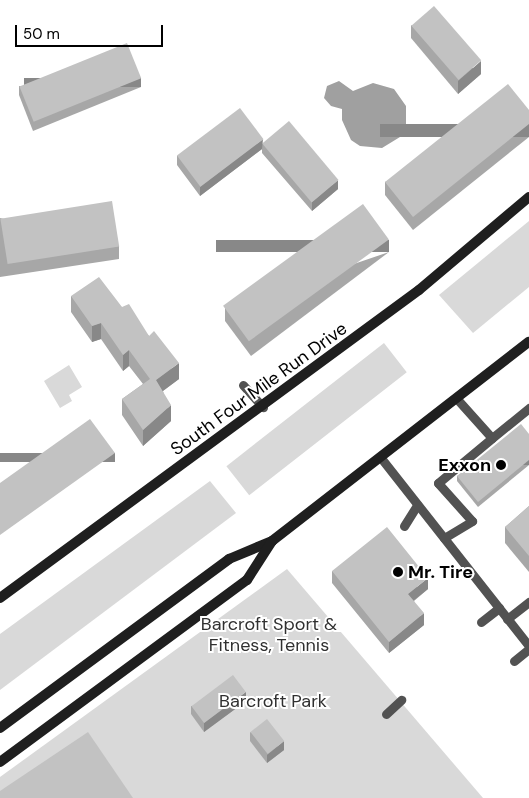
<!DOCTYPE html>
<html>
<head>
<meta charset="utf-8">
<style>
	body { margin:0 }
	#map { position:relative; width:529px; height:798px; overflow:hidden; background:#fff; font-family:"DM Sans",sans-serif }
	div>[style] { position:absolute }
	.green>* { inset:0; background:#d9d9d9; transform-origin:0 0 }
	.water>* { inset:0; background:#a0a0a0 }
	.lane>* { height:9px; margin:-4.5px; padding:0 4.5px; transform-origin:4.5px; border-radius:4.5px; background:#525252 }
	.secondary>* { height:10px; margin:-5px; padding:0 5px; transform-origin:5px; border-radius:5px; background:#1f1f1f }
	.wall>* { inset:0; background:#a7a7a7 }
	.shaded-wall>* { inset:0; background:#888; transform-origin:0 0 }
	.building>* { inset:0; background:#c2c2c2; transform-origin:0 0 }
	.dots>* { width:14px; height:14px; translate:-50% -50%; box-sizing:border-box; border:2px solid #fff; border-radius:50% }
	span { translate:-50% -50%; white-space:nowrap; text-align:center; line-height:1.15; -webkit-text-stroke:4px #fff; paint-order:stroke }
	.street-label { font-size:18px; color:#000 }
	.poi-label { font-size:18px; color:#000; font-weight:700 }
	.right { translate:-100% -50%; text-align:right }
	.left { translate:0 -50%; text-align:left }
	.park-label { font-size:18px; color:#303030 }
	.scale { position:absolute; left:15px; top:25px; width:148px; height:22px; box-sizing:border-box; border:2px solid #000; border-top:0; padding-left:6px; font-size:15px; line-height:18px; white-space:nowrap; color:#000; -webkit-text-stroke:4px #fff; paint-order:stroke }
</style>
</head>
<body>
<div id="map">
	<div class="green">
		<div style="clip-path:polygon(529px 221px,529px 287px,473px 333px,439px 295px)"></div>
		<div style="left:384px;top:343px;width:37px;height:200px;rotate:52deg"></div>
		<div style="clip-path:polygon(69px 365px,82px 387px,69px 395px,72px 401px,60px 408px,44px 381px)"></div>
		<div style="clip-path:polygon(210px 481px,236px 513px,0 690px,0 634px)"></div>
		<div style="clip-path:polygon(287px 569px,483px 798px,0 798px,0 777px)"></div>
	</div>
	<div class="water">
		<div style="clip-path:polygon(339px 81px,353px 91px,373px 83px,394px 89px,406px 106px,406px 127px,400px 137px,382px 148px,360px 146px,351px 140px,342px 120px,342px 109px,331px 106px,324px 98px,327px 86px)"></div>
	</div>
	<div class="lane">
		<div style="left:243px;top:385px;width:30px;rotate:48deg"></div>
		<div style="left:457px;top:399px;width:52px;rotate:48.1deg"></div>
		<div style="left:492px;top:438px;width:48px;rotate:-39deg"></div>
		<div style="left:381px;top:458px;width:239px;rotate:51.8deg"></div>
		<div style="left:404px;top:526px;width:25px;rotate:-58deg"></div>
		<div style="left:444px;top:538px;width:33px;rotate:-31deg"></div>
		<div style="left:472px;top:521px;width:51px;rotate:-131.8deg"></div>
		<div style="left:438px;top:483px;width:70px;rotate:-39.8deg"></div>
		<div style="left:507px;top:619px;width:28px;rotate:-38deg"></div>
		<div style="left:481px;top:622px;width:23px;rotate:-38deg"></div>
		<div style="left:514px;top:661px;width:19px;rotate:-39deg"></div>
		<div style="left:386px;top:714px;width:21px;rotate:-43deg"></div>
	</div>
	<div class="secondary">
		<div style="left:0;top:598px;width:520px;rotate:-36.32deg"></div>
		<div style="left:419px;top:290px;width:144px;rotate:-40.2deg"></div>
		<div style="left:0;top:728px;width:285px;rotate:-36.4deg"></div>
		<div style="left:229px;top:559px;width:47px;rotate:-22.7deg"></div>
		<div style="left:272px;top:541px;width:325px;rotate:-37.8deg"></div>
		<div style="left:0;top:762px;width:307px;rotate:-36.4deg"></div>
		<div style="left:247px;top:580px;width:46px;rotate:-57.3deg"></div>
	</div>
	<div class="wall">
		<div style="clip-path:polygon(411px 25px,481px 74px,458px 94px,411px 38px)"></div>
		<div style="clip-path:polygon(19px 86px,141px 87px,33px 131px,19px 95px)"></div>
		<div style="clip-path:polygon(529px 110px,529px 137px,413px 230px,385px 195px,385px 182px)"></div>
		<div style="clip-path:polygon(263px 143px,338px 189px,312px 211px,262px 153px,262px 149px,200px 196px,177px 165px,177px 156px)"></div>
		<div style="clip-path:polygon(0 218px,119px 246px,119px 259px,0 277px)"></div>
		<div style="clip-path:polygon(389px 252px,251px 356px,225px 321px,225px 308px)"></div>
		<div style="clip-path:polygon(71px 296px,122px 307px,149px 336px,179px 379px,163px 391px,171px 421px,143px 446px,122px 415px,122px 399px,143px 384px,129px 366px,123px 371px,101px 339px,92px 342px,71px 312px)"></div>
		<div style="clip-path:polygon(529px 434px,529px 465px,478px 507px,457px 481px,457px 476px)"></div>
		<div style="clip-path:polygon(529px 506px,529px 572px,505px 543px,505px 527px)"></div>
		<div style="clip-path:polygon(332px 571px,428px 589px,414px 601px,424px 625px,389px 653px,332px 583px)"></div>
		<div style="clip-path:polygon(246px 701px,204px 732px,191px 714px,191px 706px)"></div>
		<div style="clip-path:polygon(250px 732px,284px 750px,267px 763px,250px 741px)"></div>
	</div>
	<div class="shaded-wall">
		<div style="clip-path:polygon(481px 61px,481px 74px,458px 94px,458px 81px)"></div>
		<div style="left:141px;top:78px;width:9px;height:117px;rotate:90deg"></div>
		<div style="left:529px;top:124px;width:13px;height:149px;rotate:90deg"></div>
		<div style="clip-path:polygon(263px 139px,262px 149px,200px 196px,200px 187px)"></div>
		<div style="clip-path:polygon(338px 180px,338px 189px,312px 211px,312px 202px)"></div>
		<div style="left:389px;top:240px;width:12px;height:173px;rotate:90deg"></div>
		<div style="clip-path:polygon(101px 323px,101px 339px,92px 342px,92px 326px)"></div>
		<div style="clip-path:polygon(129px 350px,129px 366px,123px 371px,123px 355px)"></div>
		<div style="clip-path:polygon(179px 363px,179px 379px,156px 396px,156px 380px)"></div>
		<div style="clip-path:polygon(171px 405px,171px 421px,143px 446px,143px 430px)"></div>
		<div style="left:115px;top:453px;width:9px;height:141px;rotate:90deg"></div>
		<div style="left:529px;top:460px;width:5px;height:66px;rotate:90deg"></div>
		<div style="clip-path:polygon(428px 578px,428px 589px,408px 605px,408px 594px)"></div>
		<div style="clip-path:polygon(424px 613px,424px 625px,389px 653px,389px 642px)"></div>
		<div style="clip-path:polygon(246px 692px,246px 701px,204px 732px,204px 723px)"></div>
		<div style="clip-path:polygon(284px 741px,284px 750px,267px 763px,267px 755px)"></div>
	</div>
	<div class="building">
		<div style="left:434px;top:6px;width:72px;height:30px;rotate:49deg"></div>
		<div style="left:127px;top:43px;width:38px;height:116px;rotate:68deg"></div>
		<div style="clip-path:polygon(508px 84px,529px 110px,529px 124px,413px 217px,385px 182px)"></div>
		<div style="left:240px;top:108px;width:39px;height:79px;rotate:53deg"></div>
		<div style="left:289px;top:121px;width:77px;height:35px;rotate:50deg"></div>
		<div style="left:112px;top:201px;width:46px;height:113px;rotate:81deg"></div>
		<div style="left:363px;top:204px;width:44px;height:173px;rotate:54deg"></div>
		<div style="clip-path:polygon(99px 277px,122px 307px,129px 304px,149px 336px,154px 331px,179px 363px,156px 380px,171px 405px,143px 430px,122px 399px,150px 379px,129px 350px,123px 355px,101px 323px,92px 326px,71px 296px)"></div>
		<div style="clip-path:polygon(90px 419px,115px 453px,0 535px,0 483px)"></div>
		<div style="clip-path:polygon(521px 424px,529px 434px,529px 460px,478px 502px,457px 476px)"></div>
		<div style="clip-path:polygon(529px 506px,529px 556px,505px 527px)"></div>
		<div style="clip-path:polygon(387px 527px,428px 578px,408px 594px,424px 613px,389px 642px,332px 571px)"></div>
		<div style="left:233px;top:675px;width:21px;height:52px;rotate:53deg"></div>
		<div style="left:267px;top:719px;width:28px;height:21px;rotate:52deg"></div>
		<div style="clip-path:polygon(88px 732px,133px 798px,0 798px,0 791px)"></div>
	</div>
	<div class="dots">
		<div style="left:501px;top:465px;background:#000"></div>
		<div style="left:398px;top:572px;background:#000"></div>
	</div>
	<div class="street-label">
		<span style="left:259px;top:389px;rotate:-36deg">South Four Mile Run Drive</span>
	</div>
	<div class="poi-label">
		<span class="right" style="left:491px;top:465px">Exxon</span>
		<span class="left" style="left:408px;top:572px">Mr. Tire</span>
	</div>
	<div class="park-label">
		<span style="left:269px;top:635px">Barcroft Sport &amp;<br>Fitness, Tennis</span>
		<span style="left:273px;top:701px">Barcroft Park</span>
	</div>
	<div class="scale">50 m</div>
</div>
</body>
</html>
